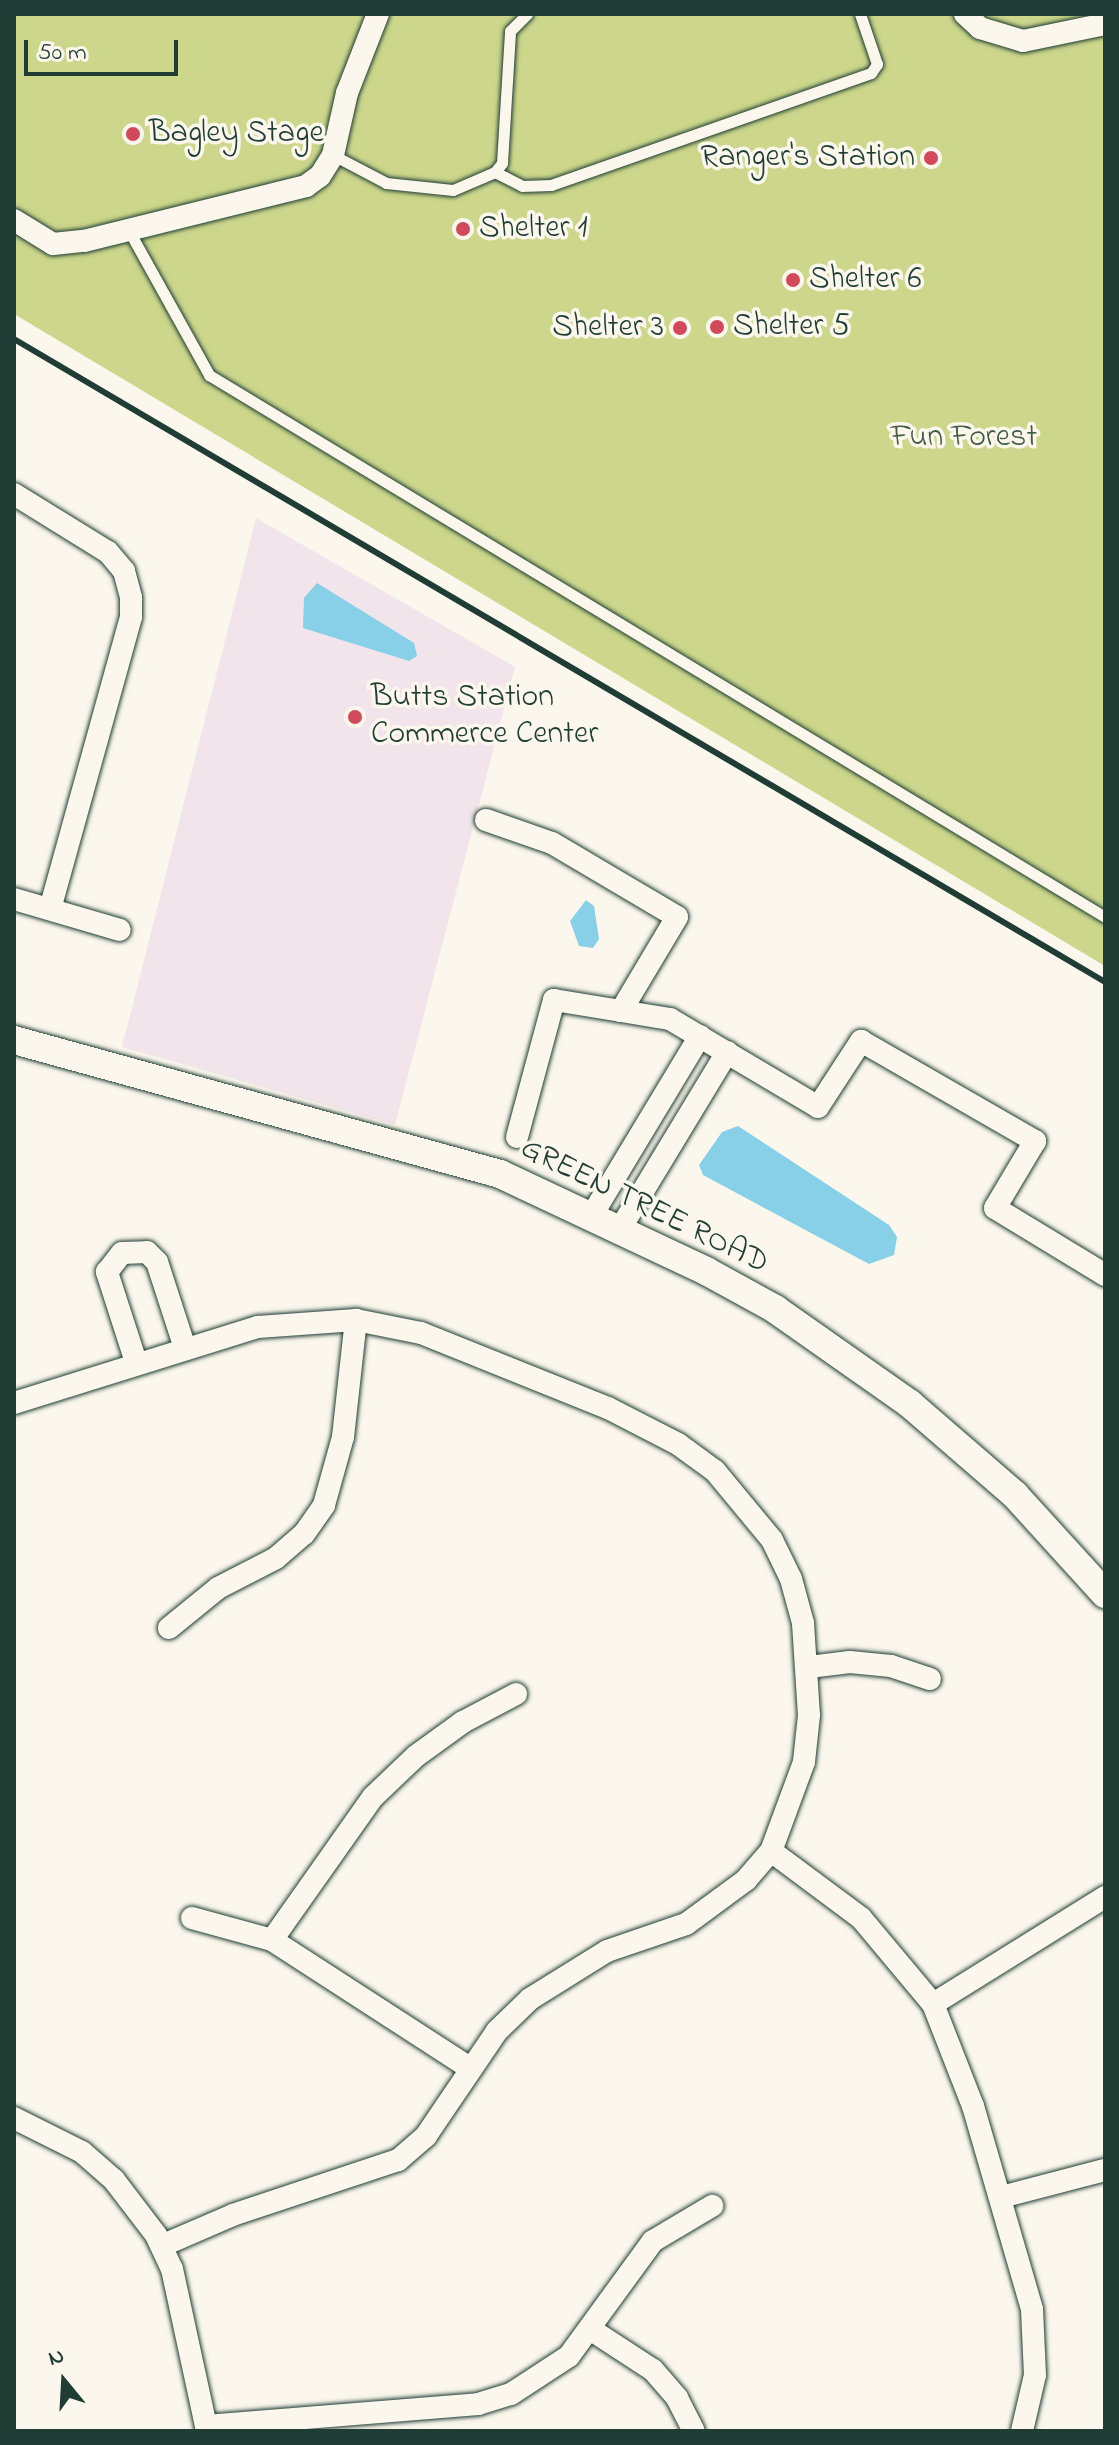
<!DOCTYPE html>
<html>
<head>
<meta charset="utf-8">
<style>
	body { margin:0 }
	#map { position:relative; width:1119px; height:2445px; overflow:hidden; background:#fbf7ec; font-family:"Indie Flower",sans-serif }
	div>[style] { position:absolute }
	.built>* { inset:0; background:#f1e5eb }
	.green>* { inset:0; background:#ccd78b }
	.water>* { inset:0; background:#87d0e8 }
	.roads { filter:drop-shadow(0 0 2px #1f3d34) drop-shadow(0 0 2px #1f3d34) }
	.service>* { height:11px; margin:-5.5px; padding:0 5.5px; transform-origin:5.5px; border-radius:5.5px; background:#fbf7ec }
	.minor>* { height:22px; margin:-11px; padding:0 11px; transform-origin:11px; border-radius:11px; background:#fbf7ec }
	.tertiary>* { height:28px; margin:-14px; padding:0 14px; transform-origin:14px; border-radius:14px; background:#fbf7ec }
	.rail>* { height:6px; margin:-3px; padding:0 3px; transform-origin:3px; border-radius:3px; background:#1f3d34 }
	.dots>* { width:22px; height:22px; translate:-50% -50%; box-sizing:border-box; border:4px solid #fbf7ec; border-radius:50% }
	span { translate:-50% -50%; white-space:nowrap; text-align:center; line-height:1.15; -webkit-text-stroke:7px #fbf7ec; paint-order:stroke }
	.poi-label { font-size:32px; color:#1f3d34 }
	.left { translate:0 -50%; text-align:left }
	.right { translate:-100% -50%; text-align:right }
	.park-label { font-size:32px; color:#425c45 }
	.street-label { font-size:32px; color:#1f3d34 }
	.frame { position:absolute; inset:0; border:16px solid #1f3d34; pointer-events:none }
	.north { position:absolute; left:24px; top:2341px; width:80px; height:80px; -webkit-text-stroke:6px #fbf7ec; paint-order:stroke; rotate:342deg; font-size:22px; font-weight:700; line-height:32px; text-align:center; color:#1f3d34 }
	.north::after { content:''; display:block; margin:auto; width:28px; height:36px; background:#1f3d34; clip-path:polygon(50% 0,100% 100%,50% 72%,0 100%) }
	.scale { position:absolute; left:24px; top:40px; width:154px; height:36px; box-sizing:border-box; border:4px solid #1f3d34; border-top:0; padding-left:10px; font-size:24px; line-height:28px; white-space:nowrap; color:#1f3d34; -webkit-text-stroke:6px #fbf7ec; paint-order:stroke }
</style>
</head>
<body>
<div id="map">
	<div class="built">
		<div style="clip-path:polygon(256px 518px,515px 667px,395px 1125px,122px 1047px)"></div>
	</div>
	<div class="green">
		<div style="clip-path:polygon(14px 14px,1105px 14px,1105px 966px,14px 314px)"></div>
	</div>
	<div class="water">
		<div style="clip-path:polygon(317px 583px,414px 643px,417px 656px,409px 661px,303px 628px,304px 598px)"></div>
		<div style="clip-path:polygon(586px 900px,594px 906px,599px 939px,593px 948px,579px 946px,570px 921px)"></div>
		<div style="clip-path:polygon(738px 1126px,889px 1225px,897px 1237px,894px 1255px,869px 1264px,703px 1175px,699px 1165px,722px 1132px)"></div>
	</div>
	<div class="roads">
		<div class="service">
			<div style="left:333px;top:155px;width:60px;rotate:27.8deg"></div>
			<div style="left:386px;top:183px;width:67px;rotate:6deg"></div>
			<div style="left:453px;top:190px;width:46px;rotate:-23.2deg"></div>
			<div style="left:495px;top:172px;width:11px;rotate:-52deg"></div>
			<div style="left:502px;top:163px;width:132px;rotate:-86.5deg"></div>
			<div style="left:510px;top:31px;width:24px;rotate:-45deg"></div>
			<div style="left:495px;top:172px;width:30px;rotate:27deg"></div>
			<div style="left:522px;top:186px;width:29px;rotate:-2deg"></div>
			<div style="left:551px;top:185px;width:339px;rotate:-19.3deg"></div>
			<div style="left:871px;top:73px;width:11px;rotate:-56deg"></div>
			<div style="left:877px;top:64px;width:53px;rotate:-108.8deg"></div>
			<div style="left:129px;top:231px;width:165px;rotate:60.9deg"></div>
			<div style="left:209px;top:375px;width:1047px;rotate:31.17deg"></div>
		</div>
		<div class="minor">
			<div style="left:965px;top:14px;width:21px;rotate:43deg"></div>
			<div style="left:980px;top:28px;width:45px;rotate:16.8deg"></div>
			<div style="left:1023px;top:41px;width:84px;rotate:-11.7deg"></div>
			<div style="left:14px;top:220px;width:46px;rotate:31.6deg"></div>
			<div style="left:53px;top:244px;width:31px;rotate:-6deg"></div>
			<div style="left:84px;top:241px;width:229px;rotate:-13.9deg"></div>
			<div style="left:306px;top:186px;width:17px;rotate:-36deg"></div>
			<div style="left:320px;top:176px;width:25px;rotate:-58deg"></div>
			<div style="left:333px;top:155px;width:64px;rotate:-77.3deg"></div>
			<div style="left:347px;top:93px;width:85px;rotate:-68.6deg"></div>
			<div style="left:14px;top:494px;width:110px;rotate:31.7deg"></div>
			<div style="left:108px;top:552px;width:25px;rotate:50deg"></div>
			<div style="left:124px;top:571px;width:28px;rotate:75deg"></div>
			<div style="left:131px;top:598px;width:19px;rotate:90deg"></div>
			<div style="left:131px;top:617px;width:303px;rotate:105.5deg"></div>
			<div style="left:486px;top:820px;width:70px;rotate:19.2deg"></div>
			<div style="left:552px;top:843px;width:145px;rotate:30.6deg"></div>
			<div style="left:677px;top:917px;width:109px;rotate:120.8deg"></div>
			<div style="left:621px;top:1011px;width:50px;rotate:9.3deg"></div>
			<div style="left:670px;top:1019px;width:172px;rotate:30.7deg"></div>
			<div style="left:818px;top:1107px;width:79px;rotate:-56.9deg"></div>
			<div style="left:861px;top:1041px;width:201px;rotate:29.9deg"></div>
			<div style="left:1035px;top:1141px;width:78px;rotate:120.8deg"></div>
			<div style="left:995px;top:1208px;width:129px;rotate:31.3deg"></div>
			<div style="left:14px;top:899px;width:110px;rotate:16.3deg"></div>
			<div style="left:517px;top:1137px;width:142px;rotate:-74.9deg"></div>
			<div style="left:554px;top:1000px;width:68px;rotate:9.3deg"></div>
			<div style="left:592px;top:1215px;width:209px;rotate:-58.9deg"></div>
			<div style="left:620px;top:1229px;width:207px;rotate:-58.8deg"></div>
			<div style="left:136px;top:1362px;width:95px;rotate:-107.9deg"></div>
			<div style="left:107px;top:1272px;width:24px;rotate:-52deg"></div>
			<div style="left:122px;top:1253px;width:25px;rotate:-2deg"></div>
			<div style="left:147px;top:1252px;width:14px;rotate:45deg"></div>
			<div style="left:157px;top:1262px;width:90px;rotate:72deg"></div>
			<div style="left:14px;top:1403px;width:256px;rotate:-17.3deg"></div>
			<div style="left:258px;top:1327px;width:98px;rotate:-4.1deg"></div>
			<div style="left:356px;top:1320px;width:66px;rotate:11.3deg"></div>
			<div style="left:421px;top:1333px;width:201px;rotate:21.9deg"></div>
			<div style="left:608px;top:1408px;width:79px;rotate:27.2deg"></div>
			<div style="left:678px;top:1444px;width:46px;rotate:36.1deg"></div>
			<div style="left:715px;top:1471px;width:89px;rotate:50.4deg"></div>
			<div style="left:772px;top:1540px;width:43px;rotate:64deg"></div>
			<div style="left:791px;top:1579px;width:46px;rotate:74.7deg"></div>
			<div style="left:803px;top:1623px;width:92px;rotate:86.3deg"></div>
			<div style="left:809px;top:1715px;width:47px;rotate:96.1deg"></div>
			<div style="left:804px;top:1762px;width:95px;rotate:110.3deg"></div>
			<div style="left:771px;top:1851px;width:38px;rotate:131deg"></div>
			<div style="left:746px;top:1880px;width:74px;rotate:143.7deg"></div>
			<div style="left:686px;top:1924px;width:83px;rotate:161.1deg"></div>
			<div style="left:607px;top:1951px;width:91px;rotate:148.1deg"></div>
			<div style="left:530px;top:1999px;width:46px;rotate:135.9deg"></div>
			<div style="left:497px;top:2031px;width:127px;rotate:124.1deg"></div>
			<div style="left:426px;top:2136px;width:37px;rotate:139deg"></div>
			<div style="left:398px;top:2160px;width:174px;rotate:161.6deg"></div>
			<div style="left:233px;top:2215px;width:78px;rotate:156.7deg"></div>
			<div style="left:169px;top:1628px;width:63px;rotate:-39.2deg"></div>
			<div style="left:218px;top:1588px;width:65px;rotate:-27.3deg"></div>
			<div style="left:276px;top:1558px;width:37px;rotate:-41deg"></div>
			<div style="left:304px;top:1534px;width:35px;rotate:-55deg"></div>
			<div style="left:324px;top:1505px;width:71px;rotate:-74.4deg"></div>
			<div style="left:343px;top:1437px;width:118px;rotate:-83.7deg"></div>
			<div style="left:809px;top:1667px;width:41px;rotate:-7deg"></div>
			<div style="left:850px;top:1662px;width:41px;rotate:5.6deg"></div>
			<div style="left:891px;top:1666px;width:41px;rotate:18.4deg"></div>
			<div style="left:771px;top:1851px;width:112px;rotate:36.7deg"></div>
			<div style="left:861px;top:1918px;width:112px;rotate:50.1deg"></div>
			<div style="left:933px;top:2004px;width:110px;rotate:68.6deg"></div>
			<div style="left:973px;top:2106px;width:211px;rotate:73.8deg"></div>
			<div style="left:1032px;top:2309px;width:66px;rotate:87.4deg"></div>
			<div style="left:1035px;top:2375px;width:57px;rotate:103.1deg"></div>
			<div style="left:192px;top:1918px;width:83px;rotate:15.4deg"></div>
			<div style="left:272px;top:1940px;width:236px;rotate:32.9deg"></div>
			<div style="left:272px;top:1940px;width:175px;rotate:-54.8deg"></div>
			<div style="left:373px;top:1797px;width:59px;rotate:-43.6deg"></div>
			<div style="left:416px;top:1756px;width:58px;rotate:-35.9deg"></div>
			<div style="left:463px;top:1722px;width:60px;rotate:-27.8deg"></div>
			<div style="left:933px;top:2004px;width:203px;rotate:-31.9deg"></div>
			<div style="left:14px;top:2118px;width:76px;rotate:26.6deg"></div>
			<div style="left:82px;top:2152px;width:43px;rotate:41.2deg"></div>
			<div style="left:114px;top:2180px;width:69px;rotate:52.6deg"></div>
			<div style="left:156px;top:2235px;width:38px;rotate:65deg"></div>
			<div style="left:172px;top:2269px;width:166px;rotate:77.8deg"></div>
			<div style="left:1001px;top:2197px;width:107px;rotate:-14.6deg"></div>
			<div style="left:590px;top:2329px;width:75px;rotate:33.1deg"></div>
			<div style="left:653px;top:2370px;width:37px;rotate:49deg"></div>
			<div style="left:677px;top:2398px;width:37px;rotate:63deg"></div>
			<div style="left:206px;top:2426px;width:273px;rotate:-4.6deg"></div>
			<div style="left:478px;top:2404px;width:34px;rotate:-17deg"></div>
			<div style="left:511px;top:2394px;width:69px;rotate:-33.2deg"></div>
			<div style="left:569px;top:2356px;width:142px;rotate:-53.9deg"></div>
			<div style="left:653px;top:2241px;width:69px;rotate:-30.7deg"></div>
		</div>
		<div class="tertiary">
			<div style="left:14px;top:1040px;width:504px;rotate:15.41deg"></div>
			<div style="left:500px;top:1174px;width:228px;rotate:25.2deg"></div>
			<div style="left:706px;top:1271px;width:79px;rotate:28.8deg"></div>
			<div style="left:775px;top:1309px;width:165px;rotate:35.1deg"></div>
			<div style="left:910px;top:1404px;width:139px;rotate:40.9deg"></div>
			<div style="left:1015px;top:1495px;width:134px;rotate:47.7deg"></div>
		</div>
	</div>
	<div class="rail">
		<div style="left:14px;top:339px;width:1266px;rotate:30.51deg"></div>
	</div>
	<div class="dots">
		<div style="left:133px;top:134px;background:#d1495b"></div>
		<div style="left:931px;top:158px;background:#d1495b"></div>
		<div style="left:463px;top:229px;background:#d1495b"></div>
		<div style="left:793px;top:280px;background:#d1495b"></div>
		<div style="left:717px;top:327px;background:#d1495b"></div>
		<div style="left:680px;top:328px;background:#d1495b"></div>
		<div style="left:355px;top:717px;background:#d1495b"></div>
	</div>
	<div class="poi-label">
		<span class="left" style="left:149px;top:134px">Bagley Stage</span>
		<span class="right" style="left:915px;top:158px">Ranger's Station</span>
		<span class="left" style="left:479px;top:229px">Shelter 1</span>
		<span class="left" style="left:809px;top:280px">Shelter 6</span>
		<span class="left" style="left:733px;top:327px">Shelter 5</span>
		<span class="right" style="left:664px;top:328px">Shelter 3</span>
		<span class="left" style="left:371px;top:717px">Butts Station<br>Commerce Center</span>
	</div>
	<div class="park-label">
		<span style="left:964px;top:438px">Fun Forest</span>
	</div>
	<div class="street-label">
		<span style="left:644px;top:1207px;rotate:26deg">GREEN TREE ROAD</span>
	</div>
	<div class="frame"></div>
	<div class="north">N</div>
	<div class="scale">50 m</div>
</div>
</body>
</html>
